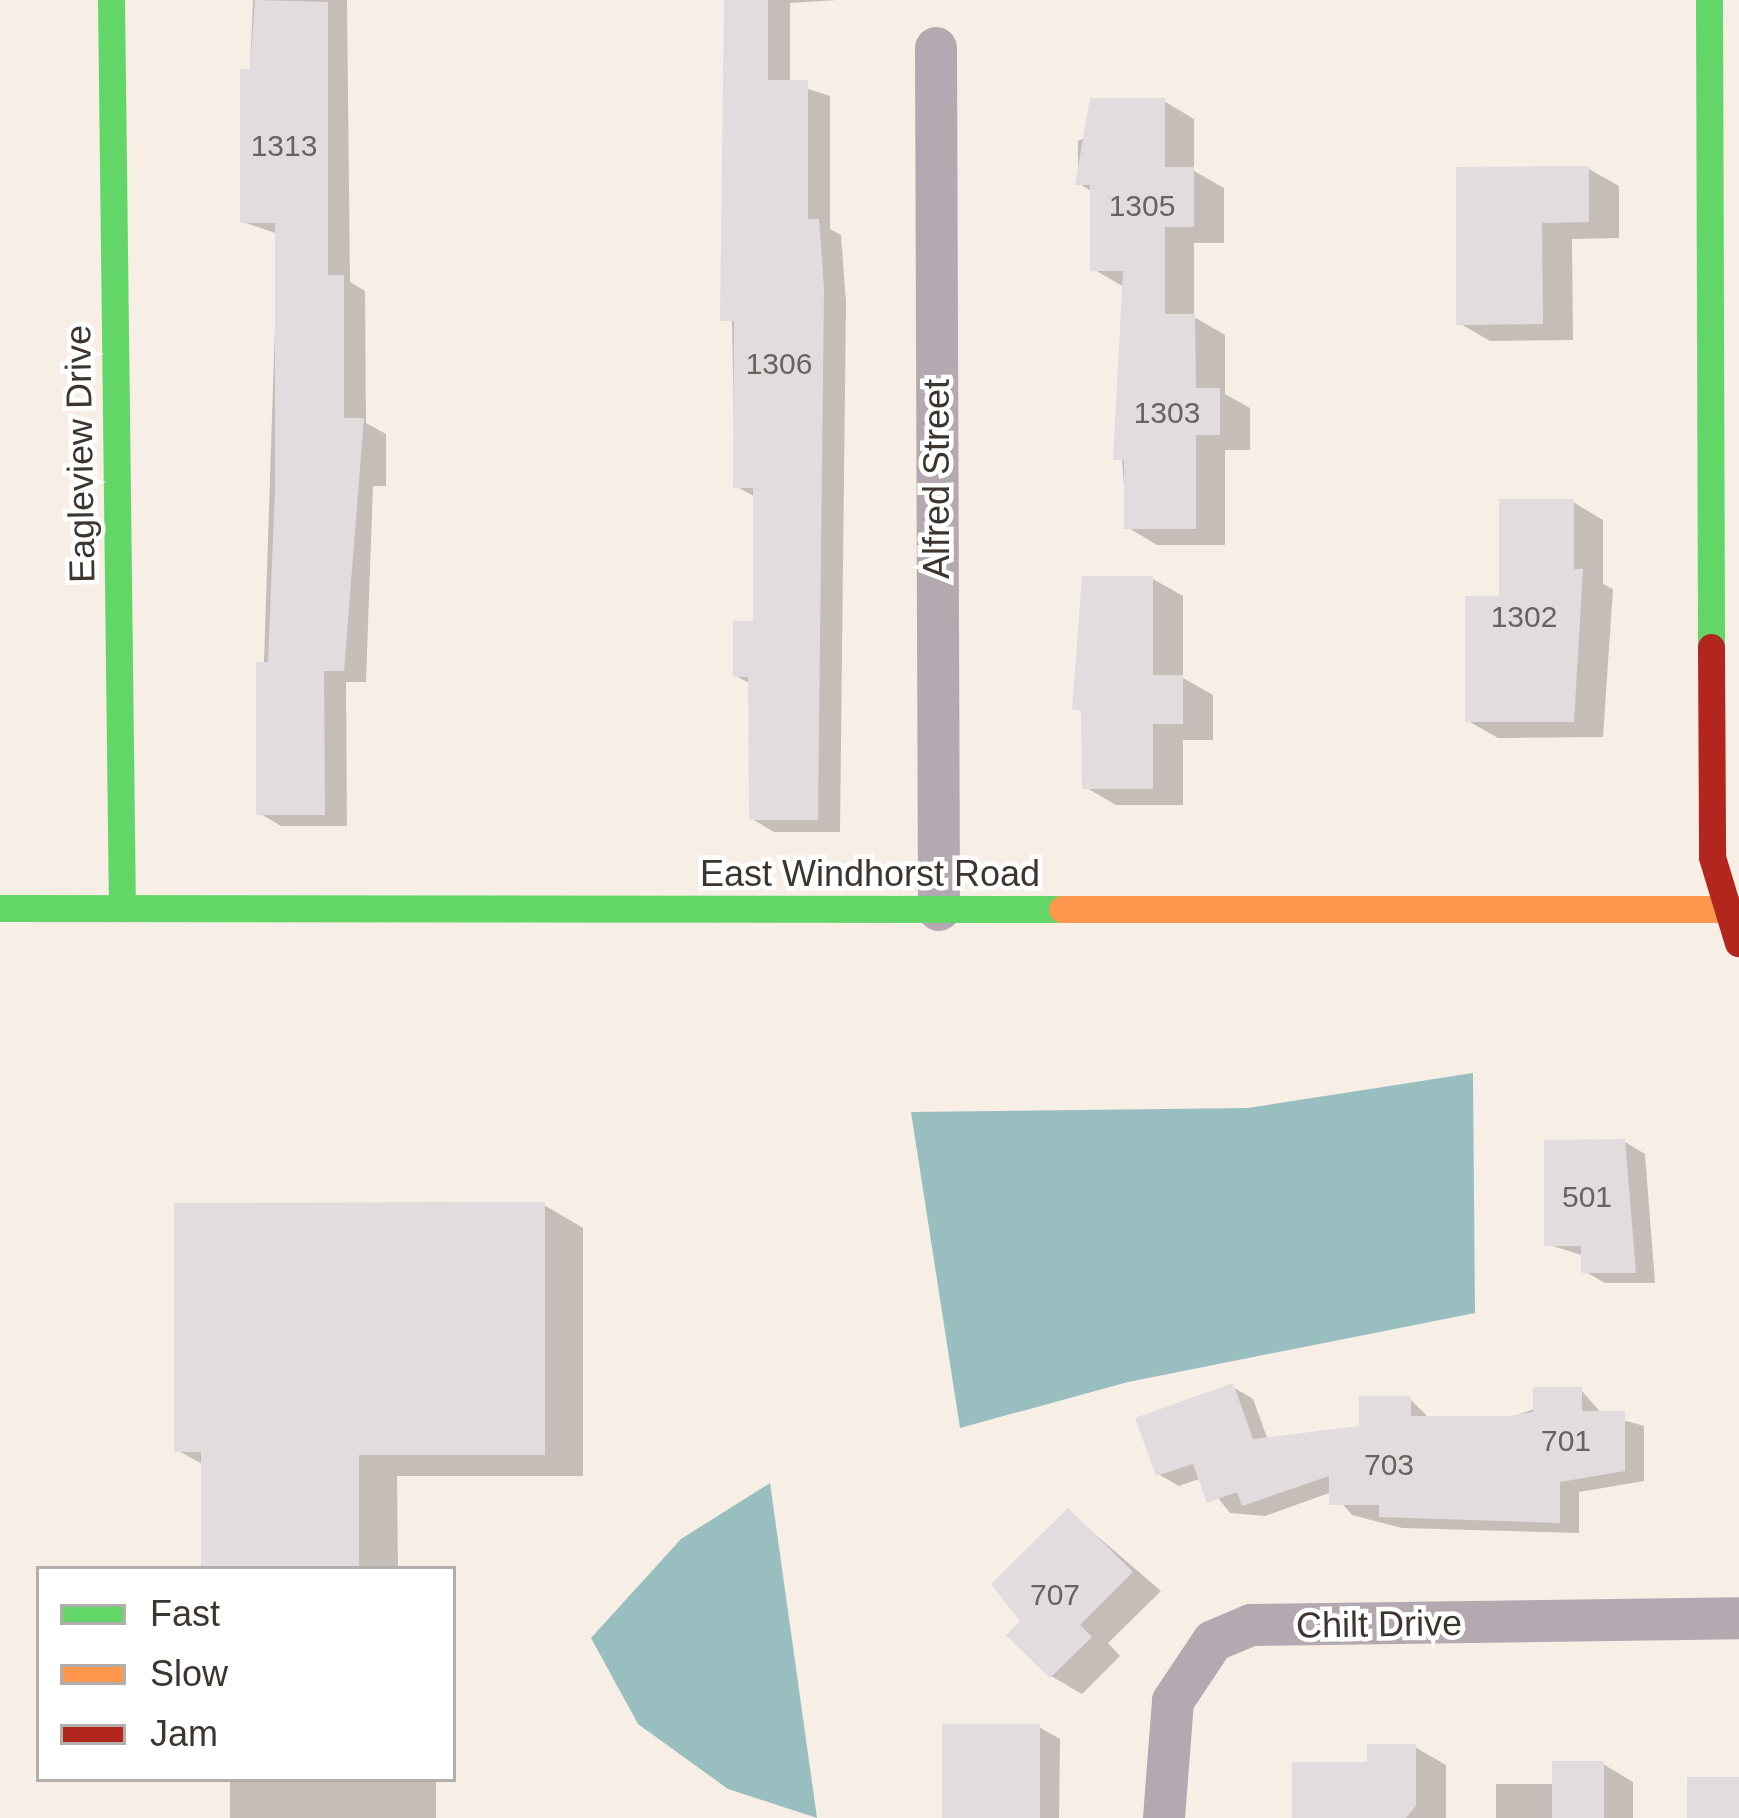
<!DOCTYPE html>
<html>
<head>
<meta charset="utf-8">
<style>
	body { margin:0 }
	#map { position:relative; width:1739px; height:1818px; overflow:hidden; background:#f7eee6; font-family:Arial,sans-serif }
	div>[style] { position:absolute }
	.water>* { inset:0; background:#99bec0 }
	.shadow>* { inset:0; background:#0003; transform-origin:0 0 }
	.building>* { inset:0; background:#e2dcdf; transform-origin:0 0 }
	.street>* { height:42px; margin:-21px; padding:0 21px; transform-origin:21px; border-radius:21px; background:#b4a9b0 }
	.fast>* { height:27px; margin:-13.5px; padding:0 13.5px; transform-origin:13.5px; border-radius:13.5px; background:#63d668 }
	.slow>* { height:27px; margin:-13.5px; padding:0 13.5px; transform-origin:13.5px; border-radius:13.5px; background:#ff974d }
	.jam>* { height:27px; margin:-13.5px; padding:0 13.5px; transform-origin:13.5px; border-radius:13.5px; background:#b3261e }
	span { translate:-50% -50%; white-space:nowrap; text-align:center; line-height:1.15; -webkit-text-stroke:9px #fff; paint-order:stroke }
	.number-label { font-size:30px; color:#69625e }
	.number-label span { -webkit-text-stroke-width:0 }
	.street-label { font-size:36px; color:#3d352f }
	.legend { position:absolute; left:36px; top:1566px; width:420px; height:216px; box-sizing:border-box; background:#fff; border:3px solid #b1aeac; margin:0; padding:15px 21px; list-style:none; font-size:36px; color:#3d352f }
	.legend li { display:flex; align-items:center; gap:24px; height:60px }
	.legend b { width:60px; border:3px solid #b1aeac }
</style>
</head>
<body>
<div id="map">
	<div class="water">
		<div style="clip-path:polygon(1473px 1073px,1475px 1313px,1128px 1382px,960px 1428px,911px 1112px,1248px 1108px)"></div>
		<div style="clip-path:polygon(770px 1483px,817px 1818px,728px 1789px,638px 1724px,591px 1638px,681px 1539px)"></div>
	</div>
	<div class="shadow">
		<div style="clip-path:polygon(253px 0,347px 0,350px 282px,365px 291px,366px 423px,386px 434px,386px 486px,373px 486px,366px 682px,346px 682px,347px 826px,281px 826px,259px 813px,278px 234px,243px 222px)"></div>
		<div style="clip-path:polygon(726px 0,837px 0,790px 3px,790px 83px,830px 96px,830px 229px,841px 235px,846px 302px,840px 832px,774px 832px,752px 819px,751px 684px,736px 676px,756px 624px,756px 497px,735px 486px)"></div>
		<div style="clip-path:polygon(1164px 101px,1194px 119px,1194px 171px,1224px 188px,1224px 243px,1194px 243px,1194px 317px,1225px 335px,1225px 394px,1250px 408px,1250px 450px,1225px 450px,1225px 545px,1157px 545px,1127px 527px,1117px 394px,1126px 288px,1093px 269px,1093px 192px,1078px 183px,1078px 141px)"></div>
		<div style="clip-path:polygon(1589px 169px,1619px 186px,1619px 238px,1572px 239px,1573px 340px,1490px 341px,1459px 323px,1459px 170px)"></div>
		<div style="clip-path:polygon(1573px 502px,1603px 520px,1603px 584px,1613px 589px,1603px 737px,1498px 738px,1468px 721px,1502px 599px)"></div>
		<div style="clip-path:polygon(1153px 579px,1183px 596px,1183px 678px,1213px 695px,1213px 740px,1183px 740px,1183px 805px,1116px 805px,1085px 787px,1084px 713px,1075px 708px)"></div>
		<div style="clip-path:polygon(1625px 1142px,1645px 1154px,1655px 1283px,1605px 1283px,1584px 1271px,1584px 1256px,1547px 1244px)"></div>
		<div style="clip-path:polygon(544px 1205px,583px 1228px,583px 1476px,397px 1476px,398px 1569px,204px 1569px,204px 1465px,177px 1450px)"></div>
		<div style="clip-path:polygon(1233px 1387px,1253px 1399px,1268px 1440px,1362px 1428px,1410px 1399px,1430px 1419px,1508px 1419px,1581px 1390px,1602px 1414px,1644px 1426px,1644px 1481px,1579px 1492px,1579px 1533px,1402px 1528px,1352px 1515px,1332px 1492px,1265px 1516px,1230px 1513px,1202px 1478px,1179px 1486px,1158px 1474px)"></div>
		<div style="clip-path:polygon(1068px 1511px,1161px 1591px,1108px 1643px,1120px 1656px,1082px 1694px,1051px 1676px,1024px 1621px)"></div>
		<div style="clip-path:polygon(945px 1727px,1039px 1727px,1060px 1739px,1059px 1818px,949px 1818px)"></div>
		<div style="clip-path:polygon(1415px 1747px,1446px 1765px,1446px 1818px,1295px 1818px)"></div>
		<div style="clip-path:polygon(1603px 1764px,1633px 1782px,1633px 1818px,1496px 1818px,1496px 1784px,1555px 1784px)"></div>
		<div style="left:230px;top:1779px;width:206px;height:39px"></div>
	</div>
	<div class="building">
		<div style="clip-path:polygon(255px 0,328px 2px,328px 275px,344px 275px,344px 418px,364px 418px,344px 671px,324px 671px,325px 815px,256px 815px,256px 662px,268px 662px,275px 488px,275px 223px,240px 223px,240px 69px,250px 69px)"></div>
		<div style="clip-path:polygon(724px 0,768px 0,768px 80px,808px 80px,808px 219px,819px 219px,824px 287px,818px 820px,749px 820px,748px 677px,733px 677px,733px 621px,753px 621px,753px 488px,733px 488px,734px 321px,720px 321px)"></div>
		<div style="clip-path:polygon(1090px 98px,1165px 98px,1165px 167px,1194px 167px,1194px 227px,1165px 227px,1165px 314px,1195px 314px,1196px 388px,1220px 388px,1220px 435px,1196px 435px,1196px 529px,1124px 529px,1124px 460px,1113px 460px,1123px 271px,1090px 271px,1090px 185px,1075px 185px)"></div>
		<div style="clip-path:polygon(1589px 166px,1589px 222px,1542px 223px,1543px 324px,1456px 325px,1456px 167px)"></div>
		<div style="clip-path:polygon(1499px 499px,1574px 499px,1574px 569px,1583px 569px,1574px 722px,1465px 722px,1465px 596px,1499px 596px)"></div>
		<div style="clip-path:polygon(1082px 576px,1153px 576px,1153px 675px,1183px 675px,1183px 724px,1153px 724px,1153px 789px,1082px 789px,1081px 710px,1072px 710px)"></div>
		<div style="clip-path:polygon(1625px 1139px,1636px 1273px,1581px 1273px,1581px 1246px,1544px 1246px,1544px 1140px)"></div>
		<div style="clip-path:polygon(545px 1202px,545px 1455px,359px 1455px,359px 1569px,201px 1569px,201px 1452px,174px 1452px,174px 1203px)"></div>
		<div style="clip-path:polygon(1233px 1383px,1253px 1439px,1359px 1426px,1359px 1396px,1411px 1396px,1411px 1416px,1508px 1416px,1533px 1412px,1533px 1387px,1582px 1387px,1582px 1411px,1625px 1411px,1625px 1471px,1560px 1482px,1560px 1523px,1379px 1517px,1379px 1505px,1329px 1505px,1329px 1476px,1242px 1506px,1237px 1492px,1207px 1503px,1193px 1464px,1156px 1476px,1135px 1418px)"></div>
		<div style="clip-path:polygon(1068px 1508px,1133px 1572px,1080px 1625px,1092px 1637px,1050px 1678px,1006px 1635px,1020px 1621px,991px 1584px)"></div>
		<div style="left:942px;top:1724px;width:98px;height:94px"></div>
		<div style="clip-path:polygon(1367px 1744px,1416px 1744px,1416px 1806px,1406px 1818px,1292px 1818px,1292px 1762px,1367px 1762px)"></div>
		<div style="left:1552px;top:1761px;width:52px;height:57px"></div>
		<div style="left:1687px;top:1777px;width:52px;height:41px"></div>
	</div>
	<div class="street">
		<div style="left:936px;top:48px;width:862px;rotate:89.8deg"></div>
		<div style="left:1164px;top:1818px;width:117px;rotate:-85.6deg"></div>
		<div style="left:1173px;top:1701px;width:72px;rotate:-56.3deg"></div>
		<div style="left:1213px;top:1641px;width:41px;rotate:-22.8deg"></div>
		<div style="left:1251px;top:1625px;width:488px;rotate:-0.8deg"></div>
	</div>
	<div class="fast">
		<div style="left:111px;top:0;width:908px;rotate:89.31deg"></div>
		<div style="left:1709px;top:0;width:647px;rotate:89.82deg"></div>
		<div style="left:0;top:908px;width:1062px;rotate:0.05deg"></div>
	</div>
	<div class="slow">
		<div style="left:1062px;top:909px;width:677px"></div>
	</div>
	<div class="jam">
		<div style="left:1711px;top:647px;width:210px;rotate:89.7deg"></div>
		<div style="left:1712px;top:857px;width:90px;rotate:73.2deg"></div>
	</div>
	<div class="number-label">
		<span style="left:284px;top:146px">1313</span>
		<span style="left:1142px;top:206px">1305</span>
		<span style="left:779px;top:364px">1306</span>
		<span style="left:1167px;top:413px">1303</span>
		<span style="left:1524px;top:617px">1302</span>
		<span style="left:1587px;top:1197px">501</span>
		<span style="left:1566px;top:1441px">701</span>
		<span style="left:1389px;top:1465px">703</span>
		<span style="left:1055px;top:1595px">707</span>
	</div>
	<div class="street-label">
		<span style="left:80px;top:454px;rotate:-91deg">Eagleview Drive</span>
		<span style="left:937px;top:479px;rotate:-90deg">Alfred Street</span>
		<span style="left:870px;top:874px">East Windhorst Road</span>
		<span style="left:1379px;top:1624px;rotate:-1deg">Chilt Drive</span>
	</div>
	<ul class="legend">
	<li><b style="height:15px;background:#63d668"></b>Fast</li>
	<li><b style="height:15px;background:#ff974d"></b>Slow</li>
	<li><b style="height:15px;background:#b3261e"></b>Jam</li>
	</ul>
</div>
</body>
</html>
